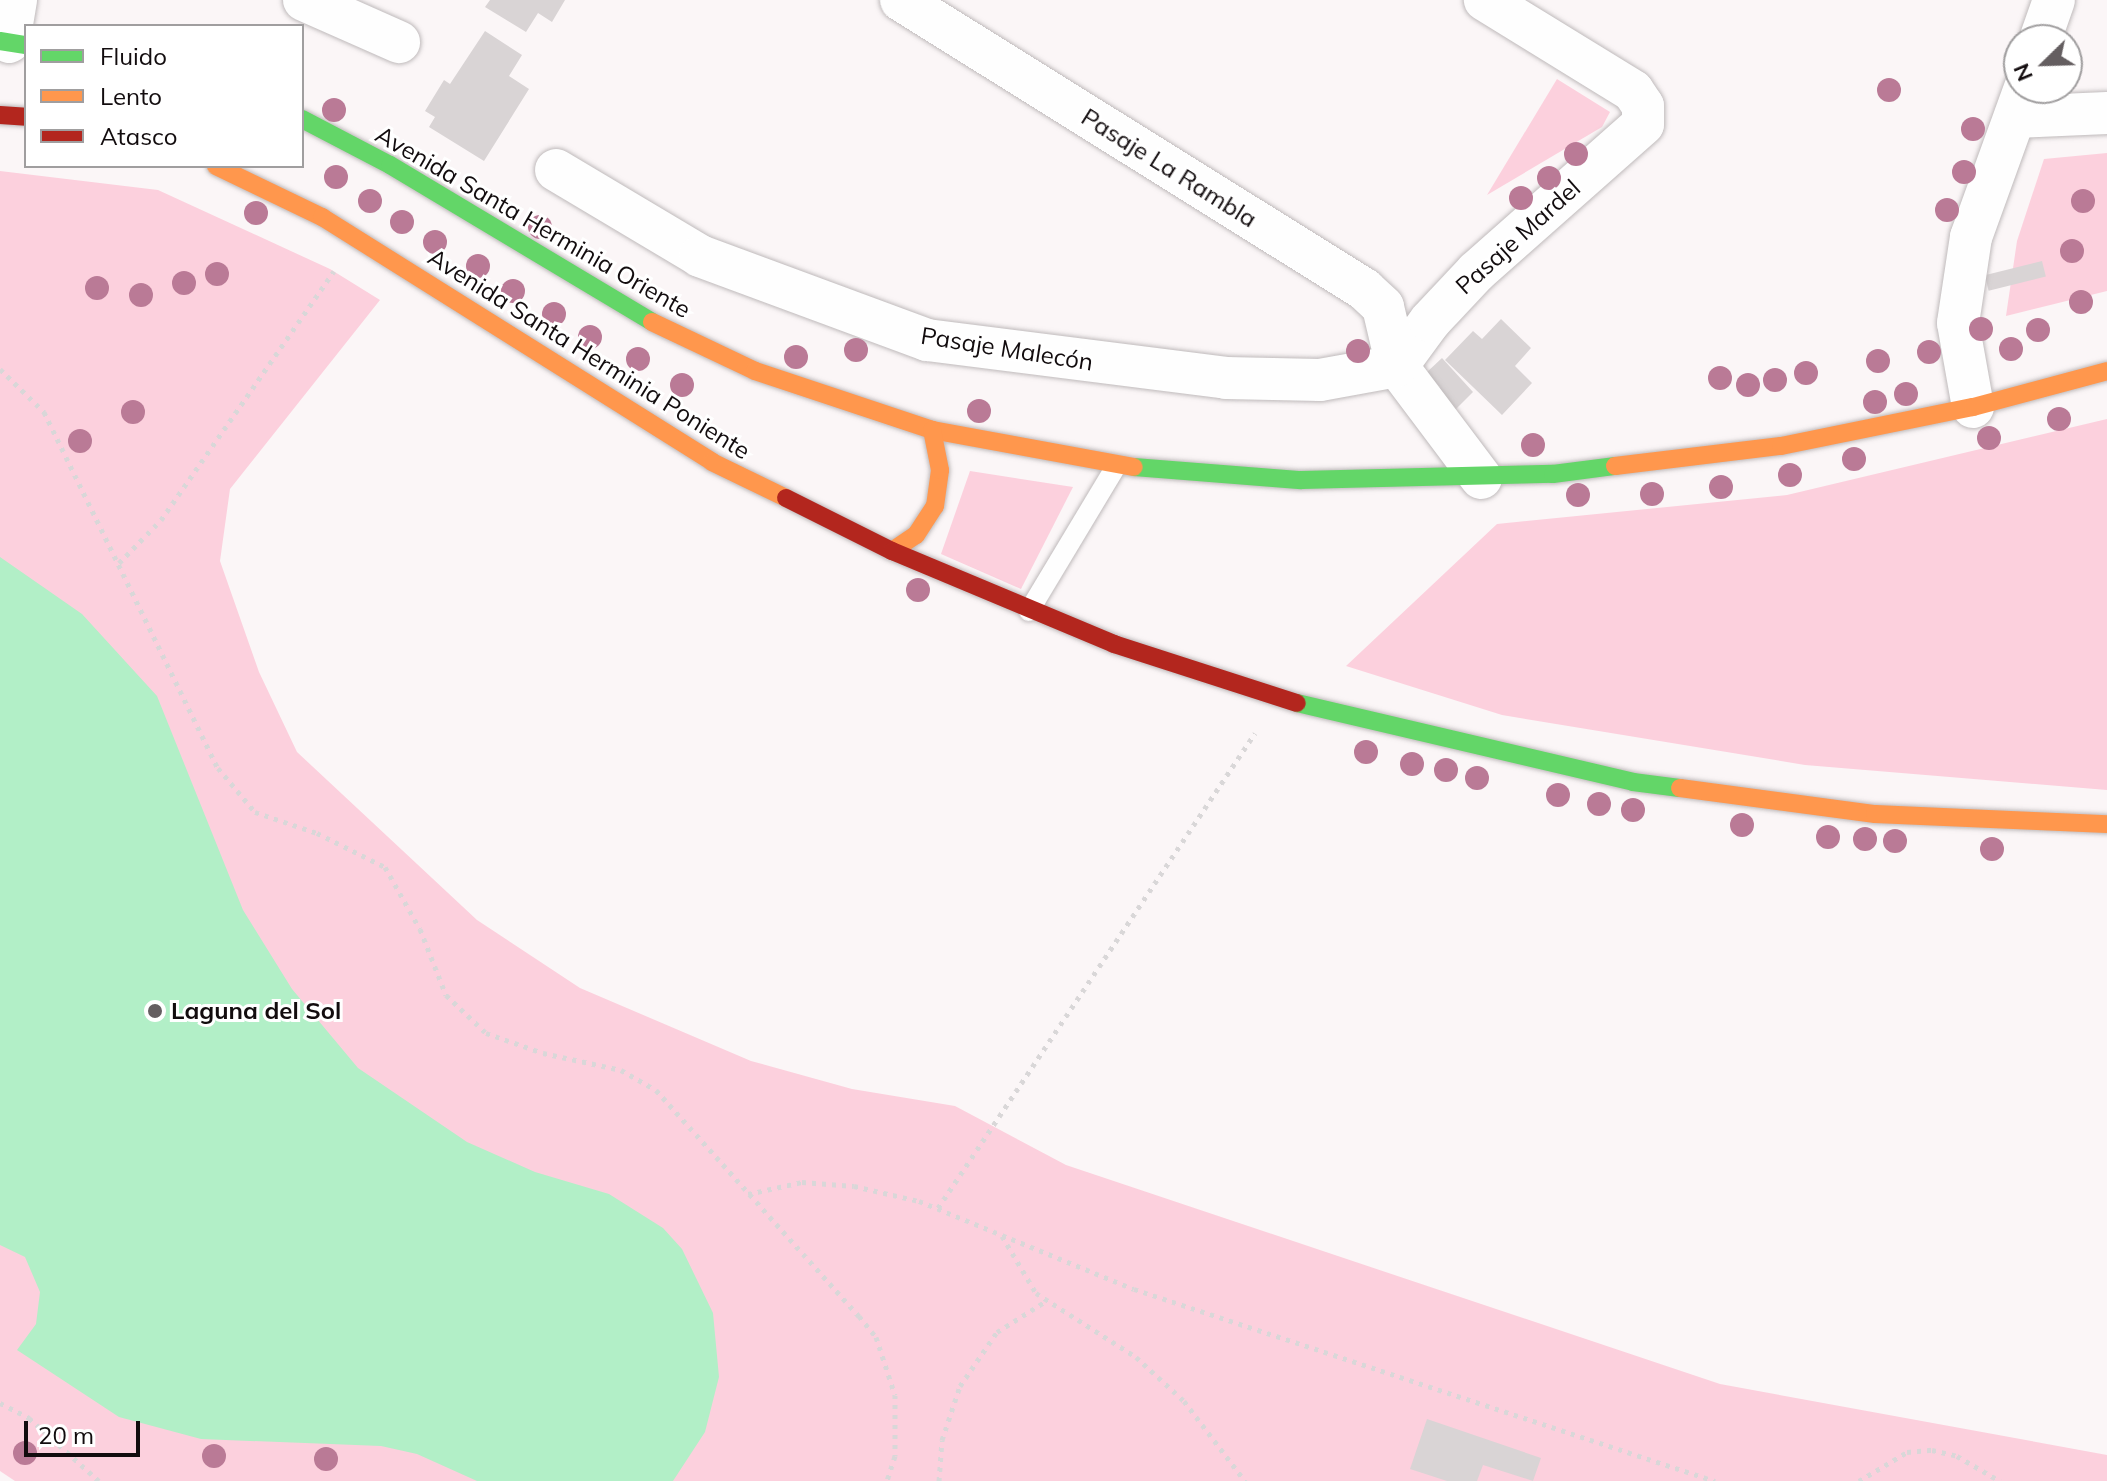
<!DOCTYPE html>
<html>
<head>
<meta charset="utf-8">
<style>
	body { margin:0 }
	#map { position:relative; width:2107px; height:1481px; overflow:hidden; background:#fbf6f7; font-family:Mulish,sans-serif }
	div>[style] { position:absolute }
	.green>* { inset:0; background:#fcd0dd }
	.water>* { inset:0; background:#b2efc7 }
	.building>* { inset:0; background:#d9d4d5; transform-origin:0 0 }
	.path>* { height:5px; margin-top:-2.5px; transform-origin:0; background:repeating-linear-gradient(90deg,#d9d7d8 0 4px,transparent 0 10px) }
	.roads { filter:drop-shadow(0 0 2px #bfbabb) drop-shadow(0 0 2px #bfbabb) }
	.lane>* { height:20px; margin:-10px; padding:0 10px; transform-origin:10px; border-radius:10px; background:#fefefe }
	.street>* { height:42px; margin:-21px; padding:0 21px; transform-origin:21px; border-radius:21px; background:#fefefe }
	.fast>* { height:18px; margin:-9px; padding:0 9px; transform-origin:9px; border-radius:9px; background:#63d668 }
	.slow>* { height:18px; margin:-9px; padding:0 9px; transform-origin:9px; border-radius:9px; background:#ff974d }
	.jam>* { height:18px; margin:-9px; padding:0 9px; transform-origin:9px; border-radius:9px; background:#b3261e }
	.trees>* { width:24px; height:24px; margin:-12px; border-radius:50%; background:#ba7a96 }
	.dots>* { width:22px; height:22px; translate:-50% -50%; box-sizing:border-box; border:4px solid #fff; border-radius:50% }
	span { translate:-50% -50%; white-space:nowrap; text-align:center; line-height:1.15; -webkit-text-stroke:6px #fff; paint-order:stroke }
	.street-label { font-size:24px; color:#120c0e }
	.poi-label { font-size:24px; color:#120c0e; font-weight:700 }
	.left { translate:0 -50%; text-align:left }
	.legend { position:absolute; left:24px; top:24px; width:280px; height:144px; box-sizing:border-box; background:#fff; border:2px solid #a09e9f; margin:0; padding:10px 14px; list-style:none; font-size:24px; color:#120c0e }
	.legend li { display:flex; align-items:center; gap:16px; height:40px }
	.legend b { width:40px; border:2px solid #a09e9f }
	.north { position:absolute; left:2003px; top:24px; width:80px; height:80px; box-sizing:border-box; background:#fff; border:2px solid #a09e9f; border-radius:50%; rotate:247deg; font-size:22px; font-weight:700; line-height:32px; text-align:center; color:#120c0e }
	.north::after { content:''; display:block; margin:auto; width:28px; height:36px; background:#645e60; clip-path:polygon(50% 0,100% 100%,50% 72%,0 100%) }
	.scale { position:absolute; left:24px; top:1421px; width:116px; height:36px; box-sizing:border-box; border:4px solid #120c0e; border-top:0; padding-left:10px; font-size:24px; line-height:28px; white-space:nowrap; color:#120c0e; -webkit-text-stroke:6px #fff; paint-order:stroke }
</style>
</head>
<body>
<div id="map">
	<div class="green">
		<div style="clip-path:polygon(1557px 79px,1610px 112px,1602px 127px,1487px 195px)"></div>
		<div style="clip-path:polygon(2107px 153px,2107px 291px,2006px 316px,2017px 241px,2044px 159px)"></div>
		<div style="clip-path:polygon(0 171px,158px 190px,330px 269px,380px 300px,230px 489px,220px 561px,259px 672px,297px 752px,477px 920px,580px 988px,751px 1061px,852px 1089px,955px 1106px,1066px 1165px,1720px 1384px,2107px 1455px,2107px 1481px,15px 1481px,0 1471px)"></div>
		<div style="clip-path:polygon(2107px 419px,2107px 790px,1805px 765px,1502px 715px,1346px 666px,1497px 524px,1787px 495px)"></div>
		<div style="clip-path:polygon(970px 471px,1073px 487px,1021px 589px,941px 554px)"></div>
	</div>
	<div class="water">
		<div style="clip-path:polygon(0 557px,82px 614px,157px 696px,243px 910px,292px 989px,358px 1068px,467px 1142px,535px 1172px,609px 1194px,663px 1228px,682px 1249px,713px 1313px,719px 1377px,705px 1432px,673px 1481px,477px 1481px,417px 1454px,381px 1446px,201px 1439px,119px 1417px,17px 1350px,36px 1324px,40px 1292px,25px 1257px,0 1245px)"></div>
	</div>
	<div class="building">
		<div style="clip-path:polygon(490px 0,565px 0,552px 22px,538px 13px,526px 32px,485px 7px)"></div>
		<div style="clip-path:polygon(485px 31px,522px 55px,509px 76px,529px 89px,484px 161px,429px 127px,435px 117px,425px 111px,444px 80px,450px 84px)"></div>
		<div style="left:2042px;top:261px;width:16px;height:59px;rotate:76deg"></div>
		<div style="clip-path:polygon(1501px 319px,1531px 348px,1515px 366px,1532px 383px,1502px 415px,1445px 360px,1473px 331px,1482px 339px)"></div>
		<div style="clip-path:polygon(1442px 358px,1473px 392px,1454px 411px,1435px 392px,1440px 387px,1426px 373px)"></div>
		<div style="clip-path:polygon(1427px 1419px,1541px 1458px,1533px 1481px,1483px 1465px,1477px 1481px,1447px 1481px,1410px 1469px)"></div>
	</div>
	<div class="path">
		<div style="left:0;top:369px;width:62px;rotate:44.3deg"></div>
		<div style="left:44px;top:412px;width:396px;rotate:64deg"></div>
		<div style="left:218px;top:768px;width:57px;rotate:49.9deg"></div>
		<div style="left:255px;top:812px;width:65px;rotate:18.7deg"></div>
		<div style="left:317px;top:833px;width:76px;rotate:26.6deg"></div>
		<div style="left:385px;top:867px;width:71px;rotate:60.6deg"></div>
		<div style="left:420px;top:929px;width:71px;rotate:68.5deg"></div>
		<div style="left:446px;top:995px;width:55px;rotate:43.5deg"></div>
		<div style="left:486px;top:1033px;width:60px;rotate:19.3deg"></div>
		<div style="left:543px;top:1053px;width:80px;rotate:12.3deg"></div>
		<div style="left:621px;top:1070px;width:40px;rotate:29.7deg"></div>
		<div style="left:656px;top:1090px;width:304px;rotate:48.1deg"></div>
		<div style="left:859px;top:1316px;width:27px;rotate:51deg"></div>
		<div style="left:876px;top:1337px;width:61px;rotate:71.9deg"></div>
		<div style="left:895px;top:1395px;width:61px;rotate:90deg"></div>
		<div style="left:895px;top:1456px;width:26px;rotate:108deg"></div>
		<div style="left:119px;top:563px;width:60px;rotate:-45.7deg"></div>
		<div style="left:161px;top:520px;width:303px;rotate:-55.2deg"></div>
		<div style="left:748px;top:1194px;width:55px;rotate:-12.5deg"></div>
		<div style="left:802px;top:1182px;width:52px;rotate:4.4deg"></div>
		<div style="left:854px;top:1186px;width:67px;rotate:13deg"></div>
		<div style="left:919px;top:1201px;width:232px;rotate:22.3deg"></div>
		<div style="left:1134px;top:1289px;width:612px;rotate:18.29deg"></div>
		<div style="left:938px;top:1208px;width:571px;rotate:-56.28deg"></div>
		<div style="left:1002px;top:1236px;width:66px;rotate:59.2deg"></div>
		<div style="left:1036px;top:1293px;width:119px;rotate:32.6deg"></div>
		<div style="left:1136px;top:1357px;width:65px;rotate:42.5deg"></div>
		<div style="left:1184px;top:1401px;width:101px;rotate:52.7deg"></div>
		<div style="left:0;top:1403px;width:33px;rotate:27deg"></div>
		<div style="left:29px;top:1418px;width:94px;rotate:42deg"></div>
		<div style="left:939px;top:1481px;width:41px;rotate:-85.8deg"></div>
		<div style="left:942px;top:1440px;width:57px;rotate:-71.6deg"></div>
		<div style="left:960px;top:1386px;width:65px;rotate:-55.6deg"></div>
		<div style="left:997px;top:1332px;width:58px;rotate:-32.3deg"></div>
		<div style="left:1859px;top:1481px;width:56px;rotate:-31.1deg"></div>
		<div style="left:1907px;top:1452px;width:25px;rotate:-5deg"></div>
		<div style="left:1932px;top:1450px;width:26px;rotate:13deg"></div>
		<div style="left:1957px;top:1456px;width:50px;rotate:30.2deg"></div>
	</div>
	<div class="roads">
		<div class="lane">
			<div style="left:1029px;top:611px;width:169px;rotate:-59deg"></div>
		</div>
		<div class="street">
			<div style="left:304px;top:0;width:104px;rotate:23.9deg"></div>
			<div style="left:901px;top:0;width:546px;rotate:31.97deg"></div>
			<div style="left:1364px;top:289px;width:26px;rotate:43deg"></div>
			<div style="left:1383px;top:307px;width:61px;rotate:76.7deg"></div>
			<div style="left:1397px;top:366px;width:140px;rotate:53.1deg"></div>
			<div style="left:2040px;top:40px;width:42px;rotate:-70.7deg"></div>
			<div style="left:9px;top:42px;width:43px;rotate:-80.5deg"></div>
			<div style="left:2015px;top:117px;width:92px;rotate:-2.5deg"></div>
			<div style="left:556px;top:170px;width:168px;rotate:30.8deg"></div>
			<div style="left:700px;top:256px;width:242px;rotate:20.3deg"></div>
			<div style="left:927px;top:340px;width:301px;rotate:7.2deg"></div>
			<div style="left:1226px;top:378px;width:94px;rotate:1.2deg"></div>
			<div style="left:1320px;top:380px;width:78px;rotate:-10.3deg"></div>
			<div style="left:1397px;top:366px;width:56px;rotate:-53.7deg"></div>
			<div style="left:1430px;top:321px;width:67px;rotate:-46.8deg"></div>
			<div style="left:1476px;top:272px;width:223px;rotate:-41.5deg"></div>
			<div style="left:1643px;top:124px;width:18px;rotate:-90deg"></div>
			<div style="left:1643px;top:106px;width:18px;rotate:-124deg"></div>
			<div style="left:1633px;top:91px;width:174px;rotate:-148.4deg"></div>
			<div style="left:1973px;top:407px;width:85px;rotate:-100.1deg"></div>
			<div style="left:1958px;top:323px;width:87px;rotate:-81.4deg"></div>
			<div style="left:1971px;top:237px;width:158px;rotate:-70.1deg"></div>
		</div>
		<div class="fast">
			<div style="left:0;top:41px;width:26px;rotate:9deg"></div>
			<div style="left:302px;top:119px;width:99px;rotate:27.6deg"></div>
			<div style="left:390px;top:165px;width:305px;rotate:30.9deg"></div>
			<div style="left:1134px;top:467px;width:168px;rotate:4.5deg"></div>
			<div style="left:1301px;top:480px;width:252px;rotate:-1.4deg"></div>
			<div style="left:1553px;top:474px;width:63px;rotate:-7.4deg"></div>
			<div style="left:1297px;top:703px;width:345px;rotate:13.2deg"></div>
			<div style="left:1633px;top:782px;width:47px;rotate:7.3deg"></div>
		</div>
		<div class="slow">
			<div style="left:216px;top:166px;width:118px;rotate:25.7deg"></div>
			<div style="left:322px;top:217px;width:461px;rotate:32.1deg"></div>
			<div style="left:712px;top:462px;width:82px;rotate:25.9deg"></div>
			<div style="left:652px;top:322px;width:114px;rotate:25.4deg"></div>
			<div style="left:755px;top:371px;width:187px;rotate:18.4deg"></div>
			<div style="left:932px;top:430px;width:205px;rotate:10.4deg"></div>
			<div style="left:1615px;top:466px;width:167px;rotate:-6.9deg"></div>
			<div style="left:1781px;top:446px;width:196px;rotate:-11.5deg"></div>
			<div style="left:1973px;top:407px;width:139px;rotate:-15deg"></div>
			<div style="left:892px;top:551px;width:29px;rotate:-34deg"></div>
			<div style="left:916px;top:535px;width:35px;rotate:-57deg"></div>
			<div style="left:935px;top:506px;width:36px;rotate:-82deg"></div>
			<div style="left:940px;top:470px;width:41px;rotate:-101.3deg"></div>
			<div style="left:1680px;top:788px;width:197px;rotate:7.6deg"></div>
			<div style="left:1875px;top:814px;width:232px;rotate:2.5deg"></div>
		</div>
		<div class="jam">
			<div style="left:0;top:115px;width:26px;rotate:4deg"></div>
			<div style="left:786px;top:498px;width:119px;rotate:26.6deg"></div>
			<div style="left:892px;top:551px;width:241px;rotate:22.7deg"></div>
			<div style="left:1114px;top:644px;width:192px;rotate:17.9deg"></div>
		</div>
	</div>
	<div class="trees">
		<div style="left:1889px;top:90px"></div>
		<div style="left:334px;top:110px"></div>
		<div style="left:1973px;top:129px"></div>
		<div style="left:1576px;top:154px"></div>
		<div style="left:1964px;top:172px"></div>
		<div style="left:336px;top:177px"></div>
		<div style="left:1549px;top:178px"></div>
		<div style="left:1521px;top:198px"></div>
		<div style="left:370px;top:201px"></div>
		<div style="left:2083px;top:201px"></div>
		<div style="left:1947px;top:210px"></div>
		<div style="left:256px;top:213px"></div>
		<div style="left:402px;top:222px"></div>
		<div style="left:540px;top:227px"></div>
		<div style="left:435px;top:242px"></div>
		<div style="left:2072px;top:251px"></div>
		<div style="left:478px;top:266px"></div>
		<div style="left:217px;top:274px"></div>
		<div style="left:184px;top:283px"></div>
		<div style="left:97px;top:288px"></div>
		<div style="left:513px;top:291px"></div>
		<div style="left:141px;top:295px"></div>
		<div style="left:2081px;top:302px"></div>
		<div style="left:554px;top:314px"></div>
		<div style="left:1981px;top:329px"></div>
		<div style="left:2038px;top:330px"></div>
		<div style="left:590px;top:337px"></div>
		<div style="left:2011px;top:349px"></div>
		<div style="left:856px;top:350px"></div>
		<div style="left:1358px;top:351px"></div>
		<div style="left:1929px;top:352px"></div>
		<div style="left:796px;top:357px"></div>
		<div style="left:638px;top:359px"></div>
		<div style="left:1878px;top:361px"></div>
		<div style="left:1806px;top:373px"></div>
		<div style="left:1720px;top:378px"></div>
		<div style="left:1775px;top:380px"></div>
		<div style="left:682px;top:385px"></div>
		<div style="left:1748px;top:385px"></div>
		<div style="left:1906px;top:394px"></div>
		<div style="left:1875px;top:402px"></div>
		<div style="left:979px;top:411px"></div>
		<div style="left:133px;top:412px"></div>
		<div style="left:2059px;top:419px"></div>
		<div style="left:1989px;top:438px"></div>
		<div style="left:80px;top:441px"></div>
		<div style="left:1533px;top:445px"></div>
		<div style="left:1854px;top:459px"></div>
		<div style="left:1790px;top:475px"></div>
		<div style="left:1721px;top:487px"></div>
		<div style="left:1652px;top:494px"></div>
		<div style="left:1578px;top:495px"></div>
		<div style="left:918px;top:590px"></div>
		<div style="left:1366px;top:752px"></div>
		<div style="left:1412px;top:764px"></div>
		<div style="left:1446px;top:770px"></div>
		<div style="left:1477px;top:778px"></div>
		<div style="left:1558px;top:795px"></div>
		<div style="left:1599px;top:804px"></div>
		<div style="left:1633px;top:810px"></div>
		<div style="left:1742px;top:825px"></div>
		<div style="left:1828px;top:837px"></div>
		<div style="left:1865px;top:839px"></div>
		<div style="left:1895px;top:841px"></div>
		<div style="left:1992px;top:849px"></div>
		<div style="left:25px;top:1453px"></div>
		<div style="left:214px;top:1456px"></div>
		<div style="left:326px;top:1459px"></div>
	</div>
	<div class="dots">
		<div style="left:155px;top:1011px;background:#645e60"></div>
	</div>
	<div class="street-label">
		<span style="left:1169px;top:168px;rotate:32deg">Pasaje La Rambla</span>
		<span style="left:533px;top:222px;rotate:30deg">Avenida Santa Herminia Oriente</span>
		<span style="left:1518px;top:237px;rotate:-42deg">Pasaje Mardel</span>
		<span style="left:1007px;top:349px;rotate:9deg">Pasaje Malecón</span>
		<span style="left:589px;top:354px;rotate:32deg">Avenida Santa Herminia Poniente</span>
	</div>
	<div class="poi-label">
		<span class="left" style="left:171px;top:1011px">Laguna del Sol</span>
	</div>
	<ul class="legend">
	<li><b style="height:10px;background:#63d668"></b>Fluido</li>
	<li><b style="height:10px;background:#ff974d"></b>Lento</li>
	<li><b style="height:10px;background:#b3261e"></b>Atasco</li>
	</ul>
	<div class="north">N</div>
	<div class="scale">20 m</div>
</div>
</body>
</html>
